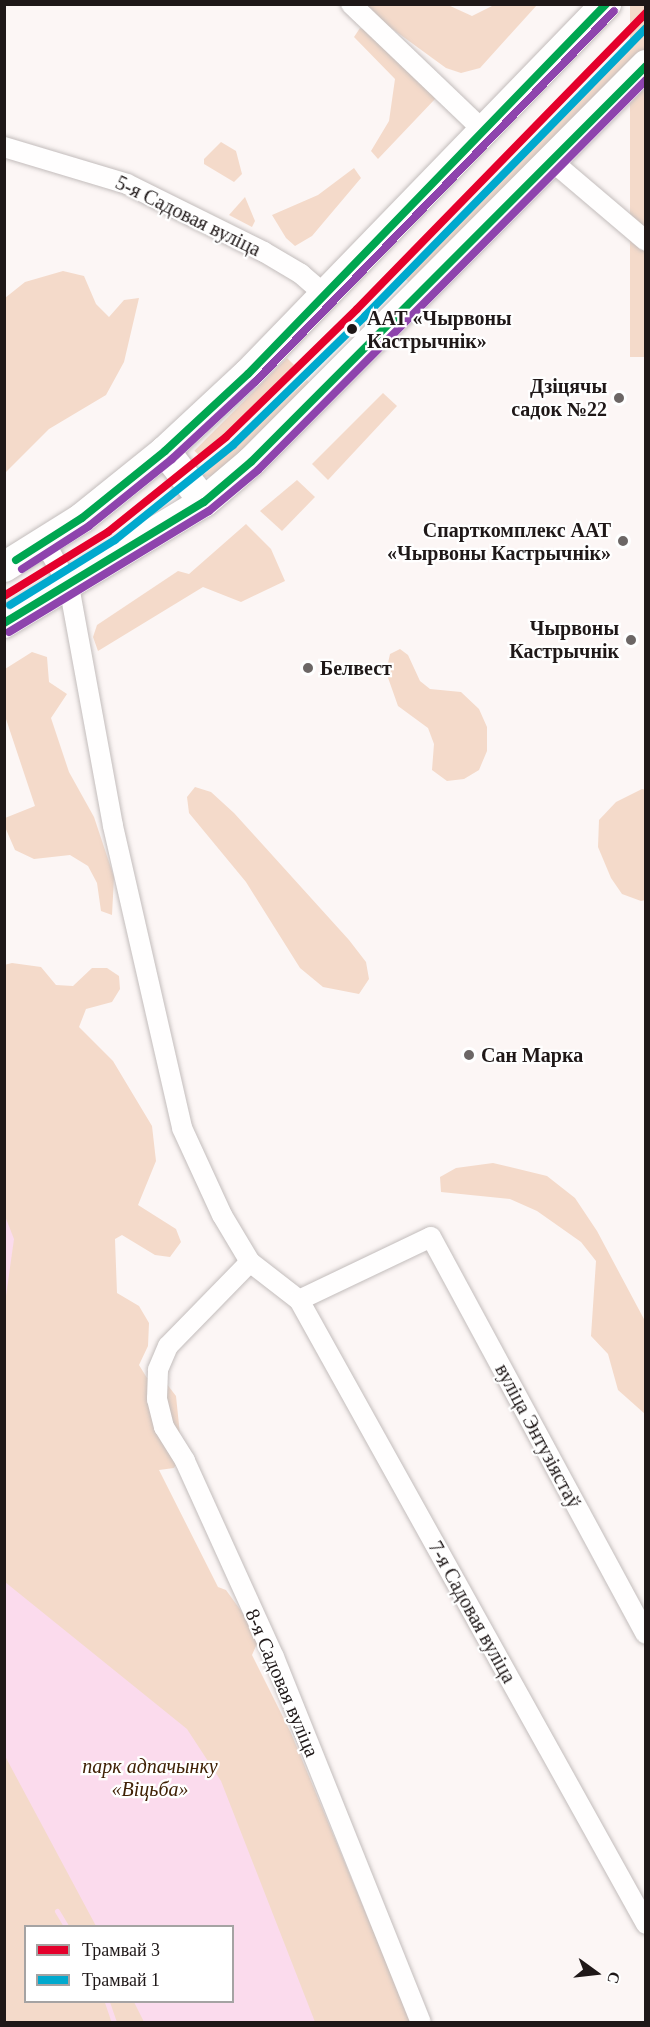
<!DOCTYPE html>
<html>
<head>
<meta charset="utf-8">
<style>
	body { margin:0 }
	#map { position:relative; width:650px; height:2027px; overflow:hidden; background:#fcf6f5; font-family:"Times New Roman",serif }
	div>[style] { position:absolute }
	.green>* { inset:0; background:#f4daca; transform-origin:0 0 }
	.water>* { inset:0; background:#fbdbed }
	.stream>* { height:5px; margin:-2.5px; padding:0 2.5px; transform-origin:2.5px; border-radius:2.5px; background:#fbdbed }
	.roads { filter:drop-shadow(0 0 2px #c3bdbc) drop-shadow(0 0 2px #c3bdbc) }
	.street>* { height:20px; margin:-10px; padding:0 10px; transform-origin:10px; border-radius:10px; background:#fffefe }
	.primary>* { height:30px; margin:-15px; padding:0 15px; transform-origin:15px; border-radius:15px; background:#fffefe }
	.bus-1>* { height:8px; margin:-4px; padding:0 4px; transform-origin:4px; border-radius:4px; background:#00a651 }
	.bus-2>* { height:8px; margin:-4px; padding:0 4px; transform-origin:4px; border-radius:4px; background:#8e44ad }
	.tram-1>* { height:8px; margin:-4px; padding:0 4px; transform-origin:4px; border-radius:4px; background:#e4002b }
	.tram-2>* { height:8px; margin:-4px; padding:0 4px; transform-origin:4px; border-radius:4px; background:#00a9ce }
	.dots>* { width:16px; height:16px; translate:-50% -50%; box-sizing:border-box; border:3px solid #fff; border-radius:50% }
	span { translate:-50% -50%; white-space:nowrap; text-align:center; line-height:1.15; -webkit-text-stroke:4.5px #fff; paint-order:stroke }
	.street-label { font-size:20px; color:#1f1818 }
	.stop-label { font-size:20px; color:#1f1818; font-weight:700 }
	.left { translate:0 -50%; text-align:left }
	.poi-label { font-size:20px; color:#1f1818; font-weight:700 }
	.right { translate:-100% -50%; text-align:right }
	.park-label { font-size:20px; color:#402105; font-style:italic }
	.frame { position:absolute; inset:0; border:6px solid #1f1818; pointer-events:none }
	.legend { position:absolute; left:24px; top:1925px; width:210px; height:78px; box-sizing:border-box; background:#fff; border:2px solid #a5a3a3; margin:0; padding:8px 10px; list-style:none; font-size:18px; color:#1f1818 }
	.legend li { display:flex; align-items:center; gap:12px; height:30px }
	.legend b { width:30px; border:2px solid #a5a3a3 }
	.north { position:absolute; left:566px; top:1943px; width:60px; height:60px; -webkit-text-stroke:4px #fff; paint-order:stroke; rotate:105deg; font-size:16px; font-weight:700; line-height:24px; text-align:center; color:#1f1818 }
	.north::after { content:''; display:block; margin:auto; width:21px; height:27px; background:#1f1818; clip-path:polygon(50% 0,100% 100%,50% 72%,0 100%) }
</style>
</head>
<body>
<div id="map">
	<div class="green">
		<div style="clip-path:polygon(366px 5px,448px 5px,472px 16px,494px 5px,537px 5px,480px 68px,461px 73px,446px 68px,387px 25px)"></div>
		<div style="left:630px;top:5px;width:15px;height:352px"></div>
		<div style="clip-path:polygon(360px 28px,369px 32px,432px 85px,435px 99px,378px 159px,371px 151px,389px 121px,395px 79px,354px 37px)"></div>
		<div style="clip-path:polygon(645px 29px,645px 46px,411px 284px,404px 278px)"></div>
		<div style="clip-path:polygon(221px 142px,236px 151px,242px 174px,234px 182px,204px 164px,204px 159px)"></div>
		<div style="clip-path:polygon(354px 168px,361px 178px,312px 236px,295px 246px,286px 238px,272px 215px,318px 195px)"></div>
		<div style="clip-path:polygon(245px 197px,255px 221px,252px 227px,229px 215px)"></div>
		<div style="clip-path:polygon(63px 271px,84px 276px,96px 304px,109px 317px,124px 300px,139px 298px,124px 362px,106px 395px,49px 429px,5px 473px,5px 298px,25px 282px)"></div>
		<div style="left:287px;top:358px;width:10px;height:131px;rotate:45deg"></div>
		<div style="clip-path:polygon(307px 380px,313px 387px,217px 476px,201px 477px)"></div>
		<div style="clip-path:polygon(383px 393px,397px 406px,328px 480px,312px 464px)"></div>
		<div style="clip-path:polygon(297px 480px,315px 497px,282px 531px,260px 511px)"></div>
		<div style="clip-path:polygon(246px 524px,271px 549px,285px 581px,241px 602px,203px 587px,98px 651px,93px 637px,97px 625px,178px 571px,189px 574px)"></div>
		<div style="clip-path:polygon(400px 649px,408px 655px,420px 681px,430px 689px,461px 692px,479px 709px,487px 727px,487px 751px,479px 770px,464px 779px,447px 781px,432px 770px,434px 744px,428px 728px,398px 706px,386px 672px,390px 654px)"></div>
		<div style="clip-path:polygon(32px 652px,47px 657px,49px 682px,67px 694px,51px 718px,69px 772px,94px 817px,114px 877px,112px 915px,101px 911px,97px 883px,88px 866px,70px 855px,34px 859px,15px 850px,5px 827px,5px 818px,35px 806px,4px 713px,5px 669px)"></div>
		<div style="clip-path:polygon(195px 787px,211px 792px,234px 813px,349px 940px,366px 962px,369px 979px,359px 994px,323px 987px,300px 968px,246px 882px,189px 813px,187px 797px)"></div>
		<div style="clip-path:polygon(642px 789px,646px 790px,646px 900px,641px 901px,622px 894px,611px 878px,598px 847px,599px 820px,616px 802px)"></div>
		<div style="clip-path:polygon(evenodd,12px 963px,41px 967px,56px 985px,73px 986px,92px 968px,107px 968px,119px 976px,120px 989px,112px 1002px,86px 1009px,79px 1027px,113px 1061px,152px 1126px,156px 1161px,138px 1205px,176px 1229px,181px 1242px,170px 1257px,155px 1255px,122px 1235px,115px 1239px,117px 1293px,139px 1306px,149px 1323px,148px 1346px,139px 1365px,147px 1378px,166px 1383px,176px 1396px,182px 1454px,174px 1468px,159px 1470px,218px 1587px,226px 1590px,260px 1637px,252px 1655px,291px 1733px,411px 2022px,5px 2022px,4px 965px,12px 963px,26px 1926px,232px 1926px,232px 2002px,26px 2002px,26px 1926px)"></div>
		<div style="clip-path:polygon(493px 1163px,547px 1176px,575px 1198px,597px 1231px,645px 1321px,645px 1414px,618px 1390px,608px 1354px,591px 1336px,596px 1261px,581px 1242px,537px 1211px,510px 1199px,441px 1192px,440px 1177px,456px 1168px)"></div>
	</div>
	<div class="water">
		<div style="clip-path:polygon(5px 1216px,14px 1239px,5px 1303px)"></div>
		<div style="clip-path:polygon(5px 1582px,187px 1729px,221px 1781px,315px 2022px,144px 2022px,134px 2002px,232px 2002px,232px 1926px,96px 1926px,5px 1756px)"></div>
	</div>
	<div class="stream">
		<div style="left:57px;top:1911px;width:17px;rotate:59deg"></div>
		<div style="left:107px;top:2002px;width:21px;rotate:71deg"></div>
	</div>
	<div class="roads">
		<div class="street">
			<div style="left:351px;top:4px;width:185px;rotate:43.7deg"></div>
			<div style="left:4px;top:147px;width:128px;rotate:16.7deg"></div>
			<div style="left:127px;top:184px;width:153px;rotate:26.4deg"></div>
			<div style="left:264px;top:252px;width:43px;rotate:30.7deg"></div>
			<div style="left:301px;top:274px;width:33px;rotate:41deg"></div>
			<div style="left:552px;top:161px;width:123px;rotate:40.4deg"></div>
			<div style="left:45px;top:543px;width:49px;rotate:60.8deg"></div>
			<div style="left:69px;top:586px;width:244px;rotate:79.6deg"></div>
			<div style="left:113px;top:826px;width:310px;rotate:77.1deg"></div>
			<div style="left:182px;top:1128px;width:96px;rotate:65.3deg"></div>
			<div style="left:222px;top:1215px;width:55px;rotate:59.2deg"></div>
			<div style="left:250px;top:1262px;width:62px;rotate:37.8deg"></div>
			<div style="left:299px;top:1300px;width:714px;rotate:60.92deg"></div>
			<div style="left:250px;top:1262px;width:117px;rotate:134.3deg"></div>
			<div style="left:168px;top:1346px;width:26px;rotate:113deg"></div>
			<div style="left:158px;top:1370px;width:29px;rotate:92deg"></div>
			<div style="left:157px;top:1399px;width:29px;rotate:76deg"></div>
			<div style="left:164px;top:1427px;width:40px;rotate:58deg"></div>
			<div style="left:185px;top:1461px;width:215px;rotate:65.6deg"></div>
			<div style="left:274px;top:1657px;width:393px;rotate:68.1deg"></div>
			<div style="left:299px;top:1300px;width:146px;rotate:-25.5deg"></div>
			<div style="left:431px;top:1237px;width:451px;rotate:61.6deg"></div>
		</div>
		<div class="primary">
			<div style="left:165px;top:451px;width:64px;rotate:52.6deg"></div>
			<div style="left:4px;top:567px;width:92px;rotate:-32.1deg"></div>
			<div style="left:82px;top:518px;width:107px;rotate:-38.9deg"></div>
			<div style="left:165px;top:451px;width:113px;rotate:-42.9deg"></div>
			<div style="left:248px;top:374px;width:515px;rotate:-45.94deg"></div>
			<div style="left:4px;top:623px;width:234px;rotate:-31.2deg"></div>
			<div style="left:204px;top:502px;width:62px;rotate:-40.4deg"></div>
			<div style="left:251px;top:462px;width:560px;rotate:-45.14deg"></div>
		</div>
	</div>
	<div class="bus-1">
		<div style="left:16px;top:560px;width:78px;rotate:-32.5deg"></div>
		<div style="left:82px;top:518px;width:107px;rotate:-38.9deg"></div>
		<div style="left:165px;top:451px;width:113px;rotate:-42.9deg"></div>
		<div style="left:248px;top:374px;width:515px;rotate:-45.94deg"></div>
		<div style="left:4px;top:623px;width:234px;rotate:-31.2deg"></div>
		<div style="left:204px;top:502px;width:62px;rotate:-40.4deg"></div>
		<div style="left:251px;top:462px;width:559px;rotate:-45.07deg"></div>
	</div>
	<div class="bus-2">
		<div style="left:22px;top:569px;width:80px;rotate:-32.7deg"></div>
		<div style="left:89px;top:526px;width:107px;rotate:-38.9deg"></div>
		<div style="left:172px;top:459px;width:113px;rotate:-42.9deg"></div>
		<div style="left:255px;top:382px;width:516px;rotate:-45.94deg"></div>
		<div style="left:9px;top:632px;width:234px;rotate:-31.2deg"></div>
		<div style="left:209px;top:511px;width:64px;rotate:-39.9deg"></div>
		<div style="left:258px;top:470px;width:550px;rotate:-45.15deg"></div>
	</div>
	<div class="tram-1">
		<div style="left:4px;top:596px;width:122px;rotate:-31.6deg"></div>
		<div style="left:108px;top:532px;width:151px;rotate:-38.8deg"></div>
		<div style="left:226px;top:437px;width:183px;rotate:-44.3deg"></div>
		<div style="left:357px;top:309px;width:414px;rotate:-45.7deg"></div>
	</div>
	<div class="tram-2">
		<div style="left:10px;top:605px;width:123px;rotate:-31.8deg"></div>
		<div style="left:115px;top:540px;width:151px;rotate:-38.8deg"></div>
		<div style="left:233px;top:445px;width:185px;rotate:-44.3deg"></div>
		<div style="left:365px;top:316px;width:402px;rotate:-45.7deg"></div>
	</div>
	<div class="dots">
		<div style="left:352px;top:329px;background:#1f1818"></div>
		<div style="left:619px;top:398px;background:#6c6665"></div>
		<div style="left:623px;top:541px;background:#6c6665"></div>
		<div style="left:631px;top:640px;background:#6c6665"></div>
		<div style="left:308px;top:668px;background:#6c6665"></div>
		<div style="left:469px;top:1055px;background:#6c6665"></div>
	</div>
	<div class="street-label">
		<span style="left:188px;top:216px;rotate:26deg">5-я Садовая вуліца</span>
		<span style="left:538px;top:1436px;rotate:62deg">вуліца Энтузіястаў</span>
		<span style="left:472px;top:1612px;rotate:61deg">7-я Садовая вуліца</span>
		<span style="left:282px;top:1683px;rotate:67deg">8-я Садовая вуліца</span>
	</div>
	<div class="stop-label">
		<span class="left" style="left:367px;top:330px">ААТ «Чырвоны<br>Кастрычнік»</span>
	</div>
	<div class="poi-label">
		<span class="right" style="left:607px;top:398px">Дзіцячы<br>садок №22</span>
		<span class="right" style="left:611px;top:542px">Спарткомплекс ААТ<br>«Чырвоны Кастрычнік»</span>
		<span class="right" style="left:619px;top:640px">Чырвоны<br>Кастрычнік</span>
		<span class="left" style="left:320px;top:668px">Белвест</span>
		<span class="left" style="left:481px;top:1055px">Сан Марка</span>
	</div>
	<div class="park-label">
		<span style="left:150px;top:1778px">парк адпачынку<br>«Віцьба»</span>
	</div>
	<div class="frame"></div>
	<ul class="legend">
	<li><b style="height:8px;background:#e4002b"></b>Трамвай 3</li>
	<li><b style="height:8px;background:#00a9ce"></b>Трамвай 1</li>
	</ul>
	<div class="north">С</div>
</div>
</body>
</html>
